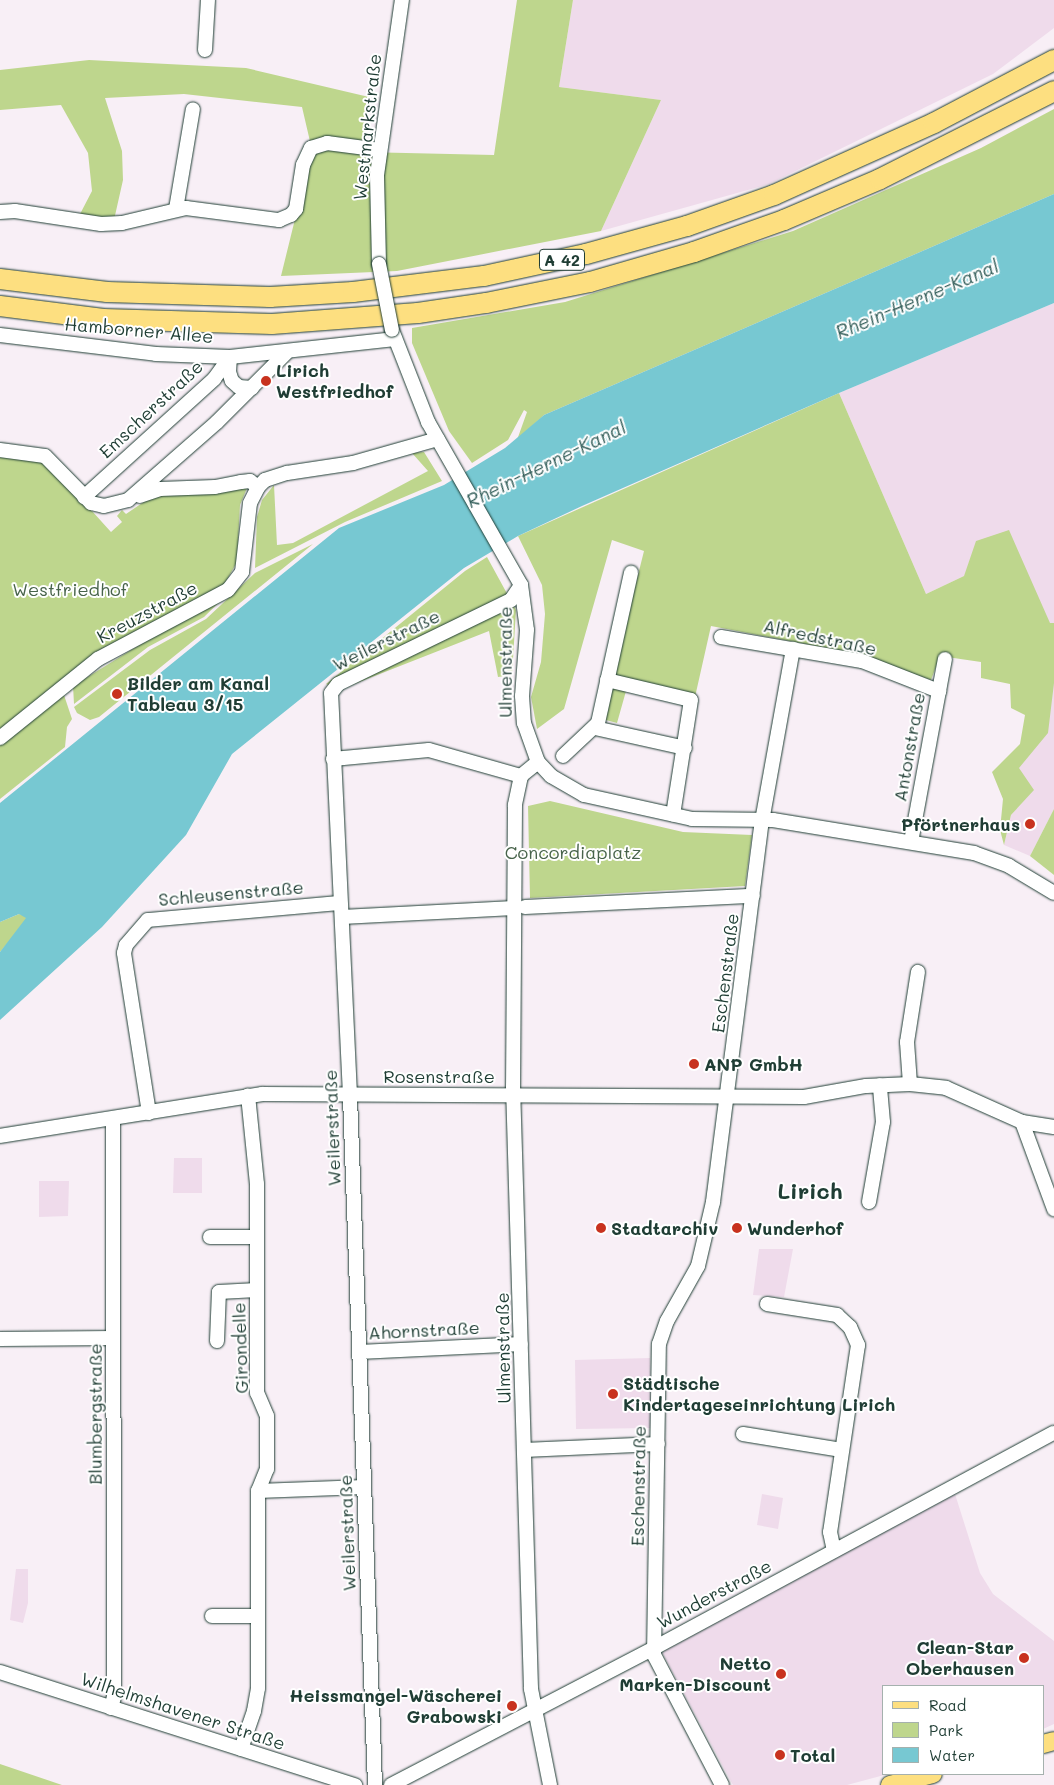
<!DOCTYPE html>
<html>
<head>
<meta charset="utf-8">
<style>
  body { margin:0 }
  #map { position:relative; width:1054px; height:1785px; overflow:hidden; background:#f8eff6; font-family:Mali,sans-serif }
  div>[style] { position:absolute }
  [style*='--x'] { left:calc(var(--x)*1px); top:calc(var(--y)*1px); width:calc(var(--w)*1px); rotate:calc(var(--a)*1deg) }
  .built>* { inset:0; background:#efdbeb }
  .green>* { inset:0; background:#bed68d }
  .water>* { inset:0; background:#77c8d2 }
  .roads { filter:drop-shadow(0 0 1px #1f3d34) drop-shadow(0 0 1px #1f3d34) }
  .minor>* { height:14px; margin:-7px; padding:0 7px; transform-origin:7px; border-radius:7px; background:#fff }
  .major>* { height:18px; margin:-9px; padding:0 9px; transform-origin:9px; border-radius:9px; background:#fddf80 }
  .highway>* { height:20px; margin:-10px; padding:0 10px; transform-origin:10px; border-radius:10px; background:#fddf80 }
  .bridges { filter:drop-shadow(0 0 1px #1f3d34) drop-shadow(0 0 1px #1f3d34) }
  .minor-bridge>* { height:14px; margin:-7px; padding:0 7px; transform-origin:7px; border-radius:7px; background:#fff }
  .dots>* { width:14px; height:14px; translate:-50% -50%; box-sizing:border-box; border:2px solid #fff; border-radius:50% }
  span { translate:-50% -50%; white-space:nowrap; text-align:center; line-height:1.15; -webkit-text-stroke:4px #fff; paint-order:stroke }
  .shield-label span { padding:1px 4px; background:#fff; border:1px solid; border-radius:4px; -webkit-text-stroke-width:0 }
  .shield-label { font-size:16px; color:#1f3d34; font-weight:700 }
  .street-label { font-size:18px; color:#1f3d34 }
  .poi-label { font-size:18px; color:#1f3d34; font-weight:700 }
  .left { translate:0 -50%; text-align:left }
  .right { translate:-100% -50%; text-align:right }
  .park-label { font-size:18px; color:#47634a }
  .water-label { font-size:19px; color:#35605c; font-style:italic }
  .district-label { font-size:22px; color:#1f3d34; font-weight:700 }
  .legend { position:absolute; left:882px; top:1685px; width:162px; height:90px; box-sizing:border-box; background:#fff; border:1px solid #a5b1ae; margin:0; padding:6px 9px; list-style:none; font-size:15px; color:#1f3d34 }
  .legend li { display:flex; align-items:center; gap:10px; height:25px }
  .legend b { width:25px; border:1px solid #a5b1ae }
</style>
</head>
<body>
<div id="map">
  <div class="built">
    <div style="clip-path:polygon(573px 0,1054px 0,1054px 28px,993px 74px,769px 184px,601px 231px,661px 100px,559px 87px)"></div>
    <div style="clip-path:polygon(1054px 303px,1054px 809px,1030px 856px,1004px 845px,1011px 815px,1033px 790px,1007px 765px,1037px 717px,964px 576px,926px 594px,839px 393px)"></div>
    <div style="clip-path:polygon(174px 1158px,202px 1158px,202px 1193px,173px 1193px)"></div>
    <div style="clip-path:polygon(39px 1181px,69px 1181px,68px 1216px,39px 1217px)"></div>
    <div style="clip-path:polygon(759px 1249px,793px 1249px,784px 1297px,753px 1295px)"></div>
    <div style="clip-path:polygon(650px 1358px,651px 1428px,576px 1429px,575px 1360px)"></div>
    <div style="clip-path:polygon(762px 1494px,783px 1498px,778px 1529px,757px 1525px)"></div>
    <div style="clip-path:polygon(955px 1494px,980px 1573px,993px 1594px,1054px 1641px,1054px 1724px,1043px 1729px,1043px 1686px,883px 1686px,883px 1774px,888px 1774px,847px 1785px,733px 1785px,662px 1652px)"></div>
    <div style="clip-path:polygon(16px 1569px,28px 1569px,28px 1603px,23px 1623px,10px 1620px)"></div>
  </div>
  <div class="green">
    <div style="clip-path:polygon(517px 0,573px 0,559px 87px,661px 100px,601px 231px,397px 271px,281px 276px,312px 150px,302px 107px,184px 94px,105px 98px,122px 151px,123px 180px,114px 220px,79px 216px,92px 191px,88px 153px,61px 105px,0 110px,0 70px,89px 60px,246px 68px,369px 97px,362px 152px,494px 155px)"></div>
    <div style="clip-path:polygon(1054px 109px,1054px 194px,544px 415px,517px 440px,527px 412px,524px 410px,508px 440px,472px 463px,449px 431px,412px 343px,412px 328px,565px 302px,793px 231px,981px 148px)"></div>
    <div style="clip-path:polygon(839px 393px,926px 594px,964px 576px,976px 541px,1009px 530px,1050px 623px,1054px 623px,1054px 683px,1048px 733px,1019px 768px,1034px 790px,1011px 815px,1004px 845px,1000px 830px,1003px 799px,992px 772px,1020px 744px,1025px 715px,1011px 708px,1010px 684px,981px 678px,981px 662px,940px 656px,931px 680px,852px 653px,711px 626px,695px 697px,628px 684px,617px 723px,602px 719px,644px 551px,612px 540px,564px 709px,537px 729px,531px 697px,541px 662px,545px 614px,542px 585px,518px 536px)"></div>
    <div style="clip-path:polygon(0 452px,44px 458px,111px 532px,122px 522px,117px 516px,122px 510px,126px 514px,157px 493px,247px 488px,240px 505px,237px 562px,224px 585px,128px 636px,0 732px)"></div>
    <div style="clip-path:polygon(424px 452px,442px 481px,345px 522px,255px 568px,257px 517px,262px 500px,274px 485px,277px 545px,293px 543px,428px 471px,412px 453px)"></div>
    <div style="clip-path:polygon(313px 544px,99px 717px,90px 720px,77px 713px,74px 707px,150px 650px,206px 619px,255px 573px)"></div>
    <div style="clip-path:polygon(487px 557px,516px 610px,512px 675px,498px 677px,489px 631px,339px 690px,326px 684px,465px 571px)"></div>
    <div style="clip-path:polygon(238px 584px,204px 617px,148px 647px,74px 704px,73px 686px)"></div>
    <div style="clip-path:polygon(64px 695px,72px 719px,67px 727px,65px 747px,0 799px,0 742px)"></div>
    <div style="clip-path:polygon(550px 801px,683px 832px,752px 835px,745px 886px,530px 898px,528px 806px)"></div>
    <div style="clip-path:polygon(1054px 809px,1054px 875px,1030px 856px)"></div>
    <div style="clip-path:polygon(19px 914px,26px 915px,26px 922px,0 952px,0 922px)"></div>
    <div style="clip-path:polygon(0 1764px,62px 1785px,0 1785px)"></div>
  </div>
  <div class="water">
    <div style="clip-path:polygon(1054px 194px,1054px 303px,839px 393px,582px 506px,518px 536px,464px 568px,232px 754px,186px 835px,102px 927px,0 1020px,0 952px,26px 918px,19px 914px,0 922px,0 803px,339px 528px,444px 485px,505px 448px,544px 415px)"></div>
  </div>
  <div class="roads">
    <div class="minor">
      <div style="--x:205;--y:50;--w:50;--a:-86.6"></div>
      <div style="--x:176;--y:209;--w:101;--a:-80.4"></div>
      <div style="--x:0;--y:212;--w:15;--a:-4"></div>
      <div style="--x:15;--y:211;--w:87;--a:8.6"></div>
      <div style="--x:101;--y:224;--w:21;--a:-3"></div>
      <div style="--x:122;--y:223;--w:66;--a:-13.2"></div>
      <div style="--x:186;--y:208;--w:94;--a:7.4"></div>
      <div style="--x:279;--y:220;--w:13;--a:-23"></div>
      <div style="--x:291;--y:215;--w:8;--a:-50"></div>
      <div style="--x:296;--y:209;--w:45;--a:-81"></div>
      <div style="--x:303;--y:165;--w:19;--a:-65"></div>
      <div style="--x:311;--y:148;--w:17;--a:-17"></div>
      <div style="--x:327;--y:143;--w:53;--a:7.5"></div>
      <div style="--x:379;--y:264;--w:89;--a:-91.3"></div>
      <div style="--x:377;--y:175;--w:177;--a:-81.9"></div>
      <div style="--x:392;--y:330;--w:99;--a:68.6"></div>
      <div style="--x:428;--y:422;--w:188;--a:60.3"></div>
      <div style="--x:521;--y:585;--w:45;--a:82.4"></div>
      <div style="--x:527;--y:630;--w:66;--a:94.3"></div>
      <div style="--x:522;--y:696;--w:27;--a:86"></div>
      <div style="--x:524;--y:723;--w:41;--a:70.3"></div>
      <div style="--x:538;--y:762;--w:19;--a:47"></div>
      <div style="--x:551;--y:776;--w:38;--a:30"></div>
      <div style="--x:584;--y:795;--w:111;--a:12.5"></div>
      <div style="--x:692;--y:819;--w:81;--a:0.7"></div>
      <div style="--x:773;--y:820;--w:204;--a:9.3"></div>
      <div style="--x:974;--y:853;--w:37;--a:20"></div>
      <div style="--x:1009;--y:866;--w:52;--a:31"></div>
      <div style="--x:0;--y:335;--w:157;--a:6.9"></div>
      <div style="--x:156;--y:354;--w:74;--a:2.3"></div>
      <div style="--x:230;--y:357;--w:166;--a:-6.2"></div>
      <div style="--x:230;--y:357;--w:15;--a:94"></div>
      <div style="--x:229;--y:372;--w:9;--a:72"></div>
      <div style="--x:232;--y:381;--w:9;--a:41"></div>
      <div style="--x:239;--y:387;--w:13;--a:4"></div>
      <div style="--x:0;--y:450;--w:45;--a:7.6"></div>
      <div style="--x:45;--y:456;--w:66;--a:45.6"></div>
      <div style="--x:91;--y:503;--w:13;--a:13"></div>
      <div style="--x:104;--y:506;--w:25;--a:-14"></div>
      <div style="--x:128;--y:500;--w:118;--a:-41.2"></div>
      <div style="--x:217;--y:422;--w:98;--a:-45"></div>
      <div style="--x:140;--y:496;--w:21;--a:-19"></div>
      <div style="--x:160;--y:489;--w:55;--a:-2.1"></div>
      <div style="--x:215;--y:487;--w:26;--a:-11"></div>
      <div style="--x:241;--y:482;--w:9;--a:-6"></div>
      <div style="--x:250;--y:481;--w:10;--a:37"></div>
      <div style="--x:84;--y:497;--w:176;--a:-42.2"></div>
      <div style="--x:214;--y:379;--w:27;--a:-54"></div>
      <div style="--x:721;--y:637;--w:143;--a:9.7"></div>
      <div style="--x:862;--y:661;--w:83;--a:21.3"></div>
      <div style="--x:607;--y:680;--w:86;--a:13.4"></div>
      <div style="--x:691;--y:700;--w:116;--a:98.9"></div>
      <div style="--x:595;--y:728;--w:92;--a:12.5"></div>
      <div style="--x:0;--y:738;--w:126;--a:-38.9"></div>
      <div style="--x:98;--y:659;--w:147;--a:-28"></div>
      <div style="--x:228;--y:590;--w:23;--a:-52"></div>
      <div style="--x:242;--y:572;--w:69;--a:-83.4"></div>
      <div style="--x:250;--y:503;--w:18;--a:-63"></div>
      <div style="--x:258;--y:487;--w:10;--a:-45"></div>
      <div style="--x:265;--y:480;--w:23;--a:-18"></div>
      <div style="--x:287;--y:473;--w:67;--a:-8.6"></div>
      <div style="--x:353;--y:463;--w:88;--a:-15.8"></div>
      <div style="--x:563;--y:756;--w:48;--a:-43.3"></div>
      <div style="--x:598;--y:723;--w:154;--a:-77.6"></div>
      <div style="--x:333;--y:759;--w:96;--a:-5.4"></div>
      <div style="--x:429;--y:750;--w:96;--a:15.8"></div>
      <div style="--x:538;--y:762;--w:22;--a:141"></div>
      <div style="--x:521;--y:776;--w:30;--a:102"></div>
      <div style="--x:515;--y:805;--w:281;--a:90.4"></div>
      <div style="--x:513;--y:1086;--w:603;--a:88.29"></div>
      <div style="--x:531;--y:1689;--w:98;--a:78.8"></div>
      <div style="--x:911;--y:842;--w:186;--a:-79.5"></div>
      <div style="--x:525;--y:907;--w:228;--a:-2.8"></div>
      <div style="--x:342;--y:917;--w:172;--a:-3"></div>
      <div style="--x:910;--y:1084;--w:42;--a:-94.1"></div>
      <div style="--x:907;--y:1042;--w:71;--a:-81.1"></div>
      <div style="--x:149;--y:1113;--w:162;--a:-98.9"></div>
      <div style="--x:124;--y:953;--w:8;--a:-76"></div>
      <div style="--x:126;--y:945;--w:33;--a:-49"></div>
      <div style="--x:148;--y:920;--w:193;--a:-5.1"></div>
      <div style="--x:1022;--y:1122;--w:93;--a:69.8"></div>
      <div style="--x:0;--y:1136;--w:265;--a:-9.1"></div>
      <div style="--x:262;--y:1094;--w:542;--a:0.32"></div>
      <div style="--x:804;--y:1097;--w:63;--a:-10.1"></div>
      <div style="--x:866;--y:1086;--w:44;--a:-2.6"></div>
      <div style="--x:910;--y:1084;--w:36;--a:6"></div>
      <div style="--x:946;--y:1088;--w:83;--a:24.1"></div>
      <div style="--x:1022;--y:1122;--w:32;--a:9"></div>
      <div style="--x:869;--y:1202;--w:81;--a:-80.1"></div>
      <div style="--x:883;--y:1122;--w:37;--a:-95"></div>
      <div style="--x:210;--y:1237;--w:47;--a:0"></div>
      <div style="--x:767;--y:1304;--w:71;--a:8.9"></div>
      <div style="--x:837;--y:1315;--w:18;--a:43"></div>
      <div style="--x:850;--y:1327;--w:20;--a:66"></div>
      <div style="--x:858;--y:1345;--w:189;--a:98.5"></div>
      <div style="--x:830;--y:1532;--w:19;--a:78"></div>
      <div style="--x:0;--y:1339;--w:113;--a:-0.5"></div>
      <div style="--x:217;--y:1341;--w:49;--a:-87.7"></div>
      <div style="--x:219;--y:1292;--w:38;--a:-3"></div>
      <div style="--x:359;--y:1352;--w:162;--a:-2.8"></div>
      <div style="--x:743;--y:1434;--w:100;--a:9.2"></div>
      <div style="--x:524;--y:1450;--w:134;--a:-2.6"></div>
      <div style="--x:258;--y:1491;--w:106;--a:-2.2"></div>
      <div style="--x:212;--y:1616;--w:46;--a:0"></div>
      <div style="--x:0;--y:1672;--w:373;--a:17.7"></div>
      <div style="--x:111;--y:1708;--w:11;--a:-75"></div>
      <div style="--x:114;--y:1697;--w:577;--a:-90.1"></div>
      <div style="--x:241;--y:1749;--w:40;--a:-71.1"></div>
      <div style="--x:254;--y:1711;--w:23;--a:-80"></div>
      <div style="--x:258;--y:1688;--w:197;--a:-90"></div>
      <div style="--x:258;--y:1491;--w:24;--a:-68"></div>
      <div style="--x:267;--y:1469;--w:53;--a:-90"></div>
      <div style="--x:267;--y:1416;--w:25;--a:-113"></div>
      <div style="--x:257;--y:1393;--w:209;--a:-90"></div>
      <div style="--x:257;--y:1184;--w:89;--a:-95.8"></div>
      <div style="--x:375;--y:1785;--w:690;--a:-92.08"></div>
      <div style="--x:350;--y:1095;--w:402;--a:-92.7"></div>
      <div style="--x:331;--y:693;--w:11;--a:-52"></div>
      <div style="--x:338;--y:684;--w:192;--a:-25.9"></div>
      <div style="--x:511;--y:600;--w:18;--a:-56"></div>
      <div style="--x:391;--y:1785;--w:297;--a:-27.5"></div>
      <div style="--x:654;--y:1648;--w:454;--a:-28.3"></div>
      <div style="--x:722;--y:1785;--w:147;--a:-117.6"></div>
      <div style="--x:654;--y:1655;--w:311;--a:-89.1"></div>
      <div style="--x:659;--y:1344;--w:24;--a:-71"></div>
      <div style="--x:667;--y:1321;--w:63;--a:-60.6"></div>
      <div style="--x:698;--y:1266;--w:66;--a:-76.8"></div>
      <div style="--x:713;--y:1202;--w:384;--a:-82.7"></div>
      <div style="--x:762;--y:821;--w:175;--a:-79.8"></div>
    </div>
    <div class="major">
      <div style="--x:1043;--y:1744;--w:11;--a:-15"></div>
      <div style="--x:890;--y:1785;--w:44;--a:-14.3"></div>
    </div>
    <div class="highway">
      <div style="--x:0;--y:279;--w:108;--a:6.9"></div>
      <div style="--x:107;--y:292;--w:163;--a:1.8"></div>
      <div style="--x:270;--y:297;--w:83;--a:-3.4"></div>
      <div style="--x:353;--y:292;--w:132;--a:-7"></div>
      <div style="--x:484;--y:276;--w:104;--a:-12.2"></div>
      <div style="--x:586;--y:254;--w:105;--a:-15.5"></div>
      <div style="--x:687;--y:226;--w:92;--a:-19.6"></div>
      <div style="--x:774;--y:195;--w:175;--a:-24.2"></div>
      <div style="--x:934;--y:123;--w:136;--a:-27.7"></div>
      <div style="--x:0;--y:306;--w:104;--a:7.2"></div>
      <div style="--x:103;--y:319;--w:169;--a:1.7"></div>
      <div style="--x:272;--y:324;--w:146;--a:-4.3"></div>
      <div style="--x:418;--y:313;--w:69;--a:-8.4"></div>
      <div style="--x:486;--y:303;--w:106;--a:-11.4"></div>
      <div style="--x:590;--y:282;--w:108;--a:-16.1"></div>
      <div style="--x:694;--y:252;--w:96;--a:-19.6"></div>
      <div style="--x:784;--y:220;--w:104;--a:-23.1"></div>
      <div style="--x:880;--y:179;--w:195;--a:-26.8"></div>
    </div>
  </div>
  <div class="bridges">
    <div class="minor-bridge">
      <div style="--x:379;--y:264;--w:67;--a:78.9"></div>
    </div>
  </div>
  <div class="dots">
    <div style="left:266px;top:381px;background:#c8321e"></div>
    <div style="left:117px;top:694px;background:#c8321e"></div>
    <div style="left:1030px;top:824px;background:#c8321e"></div>
    <div style="left:694px;top:1064px;background:#c8321e"></div>
    <div style="left:601px;top:1228px;background:#c8321e"></div>
    <div style="left:737px;top:1228px;background:#c8321e"></div>
    <div style="left:613px;top:1394px;background:#c8321e"></div>
    <div style="left:1024px;top:1658px;background:#c8321e"></div>
    <div style="left:781px;top:1674px;background:#c8321e"></div>
    <div style="left:512px;top:1706px;background:#c8321e"></div>
    <div style="left:780px;top:1755px;background:#c8321e"></div>
  </div>
  <div class="shield-label">
    <span style="left:562px;top:260px">A 42</span>
  </div>
  <div class="street-label">
    <span style="left:367px;top:127px;rotate:-84deg">Westmarkstraße</span>
    <span style="left:139px;top:330px;rotate:5deg">Hamborner Allee</span>
    <span style="left:151px;top:409px;rotate:-43deg">Emscherstraße</span>
    <span style="left:147px;top:612px;rotate:-28deg">Kreuzstraße</span>
    <span style="left:820px;top:637px;rotate:12deg">Alfredstraße</span>
    <span style="left:386px;top:640px;rotate:-26deg">Weilerstraße</span>
    <span style="left:505px;top:662px;rotate:-90deg">Ulmenstraße</span>
    <span style="left:909px;top:747px;rotate:-80deg">Antonstraße</span>
    <span style="left:231px;top:893px;rotate:-5deg">Schleusenstraße</span>
    <span style="left:725px;top:973px;rotate:-83deg">Eschenstraße</span>
    <span style="left:439px;top:1076px">Rosenstraße</span>
    <span style="left:332px;top:1128px;rotate:-92deg">Weilerstraße</span>
    <span style="left:424px;top:1330px;rotate:-3deg">Ahornstraße</span>
    <span style="left:240px;top:1348px;rotate:-92deg">Girondelle</span>
    <span style="left:503px;top:1348px;rotate:-91deg">Ulmenstraße</span>
    <span style="left:95px;top:1414px;rotate:-90deg">Blumbergstraße</span>
    <span style="left:638px;top:1486px;rotate:-89deg">Eschenstraße</span>
    <span style="left:347px;top:1533px;rotate:-92deg">Weilerstraße</span>
    <span style="left:714px;top:1594px;rotate:-28deg">Wunderstraße</span>
    <span style="left:183px;top:1711px;rotate:18deg">Wilhelmshavener Straße</span>
  </div>
  <div class="poi-label">
    <span class="left" style="left:276px;top:381px">Lirich<br>Westfriedhof</span>
    <span class="left" style="left:127px;top:694px">Bilder am Kanal<br>Tableau 3/15</span>
    <span class="right" style="left:1020px;top:824px">Pförtnerhaus</span>
    <span class="left" style="left:704px;top:1064px">ANP GmbH</span>
    <span class="left" style="left:611px;top:1228px">Stadtarchiv</span>
    <span class="left" style="left:747px;top:1228px">Wunderhof</span>
    <span class="left" style="left:623px;top:1394px">Städtische<br>Kindertageseinrichtung Lirich</span>
    <span class="right" style="left:1014px;top:1658px">Clean-Star<br>Oberhausen</span>
    <span class="right" style="left:771px;top:1674px">Netto<br>Marken-Discount</span>
    <span class="right" style="left:502px;top:1706px">Heissmangel-Wäscherei<br>Grabowski</span>
    <span class="left" style="left:790px;top:1755px">Total</span>
  </div>
  <div class="park-label">
    <span style="left:70px;top:589px">Westfriedhof</span>
    <span style="left:573px;top:852px">Concordiaplatz</span>
  </div>
  <div class="water-label">
    <span style="left:917px;top:299px;rotate:-23deg">Rhein-Herne-Kanal</span>
    <span style="left:546px;top:464px;rotate:-26deg">Rhein-Herne-Kanal</span>
  </div>
  <div class="district-label">
    <span style="left:810px;top:1191px">Lirich</span>
  </div>
  <ul class="legend">
  <li><b style="height:6px;background:#fddf80"></b>Road</li>
  <li><b style="height:14px;background:#bed68d"></b>Park</li>
  <li><b style="height:14px;background:#77c8d2"></b>Water</li>
  </ul>
</div>
</body>
</html>
